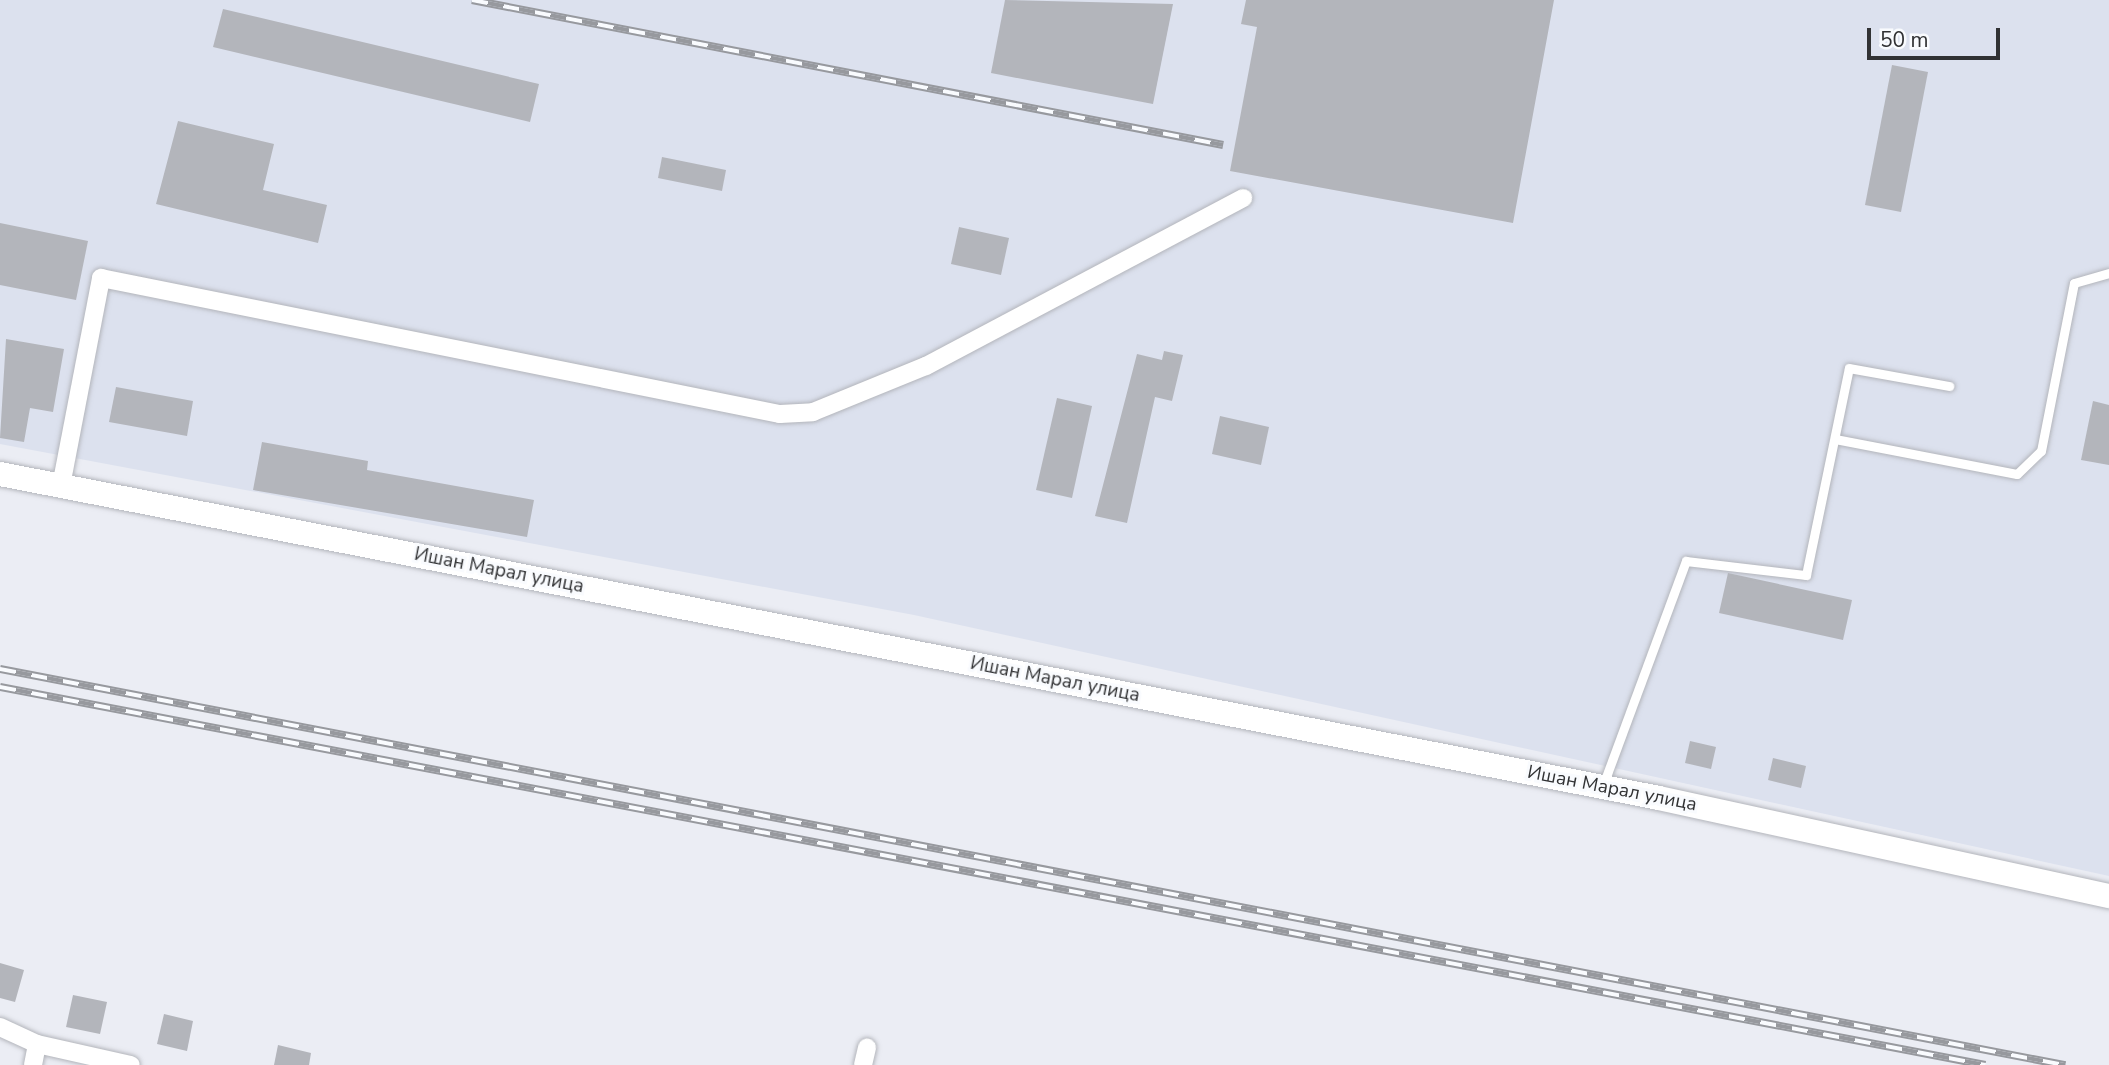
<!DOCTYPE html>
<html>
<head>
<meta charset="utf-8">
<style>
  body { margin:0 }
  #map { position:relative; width:2109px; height:1065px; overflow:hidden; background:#ebedf4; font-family:"Nunito Sans",sans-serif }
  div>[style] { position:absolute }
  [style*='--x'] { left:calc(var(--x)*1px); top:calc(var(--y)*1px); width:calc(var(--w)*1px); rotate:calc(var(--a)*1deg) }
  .built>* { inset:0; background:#dce1ee }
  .building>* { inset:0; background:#b3b5bb }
  .roads { filter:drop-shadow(0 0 2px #b3b5bb) drop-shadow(0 0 2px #b3b5bb) }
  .service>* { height:9px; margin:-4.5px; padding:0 4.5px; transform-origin:4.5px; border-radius:4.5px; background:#fff }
  .minor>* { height:18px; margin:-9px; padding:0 9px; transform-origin:9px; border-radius:9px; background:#fff }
  .secondary>* { height:24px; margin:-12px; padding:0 12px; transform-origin:12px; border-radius:12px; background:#fff }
  .rail>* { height:8px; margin-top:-4px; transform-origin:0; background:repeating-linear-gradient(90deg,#f9fbfe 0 16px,#97999e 0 32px); box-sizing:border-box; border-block:2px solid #97999e }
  span { translate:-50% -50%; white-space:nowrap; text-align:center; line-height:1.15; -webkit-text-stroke:6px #f9fbfe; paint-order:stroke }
  .street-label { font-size:19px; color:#313234 }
  .scale { position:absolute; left:1867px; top:28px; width:133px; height:32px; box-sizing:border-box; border:4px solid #313234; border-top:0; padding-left:9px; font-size:21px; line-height:24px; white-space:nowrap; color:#313234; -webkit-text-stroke:5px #f9fbfe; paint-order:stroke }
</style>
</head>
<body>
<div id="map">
  <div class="built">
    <div style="clip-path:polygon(0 0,2109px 0,2109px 876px,914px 615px,0 444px)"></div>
  </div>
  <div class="building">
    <div style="clip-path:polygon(1005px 0,1173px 4px,1153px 104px,991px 73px)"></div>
    <div style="clip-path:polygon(1246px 0,1554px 0,1513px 223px,1230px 171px,1257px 27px,1241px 24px)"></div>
    <div style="clip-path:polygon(223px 9px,539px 84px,530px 122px,213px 47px)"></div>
    <div style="clip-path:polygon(1892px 65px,1928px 72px,1901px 212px,1865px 205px)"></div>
    <div style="clip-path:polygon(178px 121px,274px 144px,263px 190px,327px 205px,318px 243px,156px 204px)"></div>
    <div style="clip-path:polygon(662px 157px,726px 170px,722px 191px,658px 178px)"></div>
    <div style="clip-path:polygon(0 223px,88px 241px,76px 300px,0 285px)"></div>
    <div style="clip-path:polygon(959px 227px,1009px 238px,1001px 275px,951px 264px)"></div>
    <div style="clip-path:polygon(6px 339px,64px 349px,53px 412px,30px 408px,24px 442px,0 438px)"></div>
    <div style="clip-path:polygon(1164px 351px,1183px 355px,1172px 401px,1155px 397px,1127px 523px,1095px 516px,1137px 354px,1162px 360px)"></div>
    <div style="clip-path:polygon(116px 387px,193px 401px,187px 436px,109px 422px)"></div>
    <div style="clip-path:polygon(1057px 398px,1092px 406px,1072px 498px,1036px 490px)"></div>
    <div style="clip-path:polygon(2093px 401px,2109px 405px,2109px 465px,2081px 460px)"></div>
    <div style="clip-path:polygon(1220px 416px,1269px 427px,1261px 465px,1212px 454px)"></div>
    <div style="clip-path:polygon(262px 442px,368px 461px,367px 470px,534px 500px,527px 537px,253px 490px)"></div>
    <div style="clip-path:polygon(1728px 573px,1852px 600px,1843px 640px,1719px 613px)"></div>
    <div style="clip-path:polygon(1690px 741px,1716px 747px,1711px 769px,1685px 763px)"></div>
    <div style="clip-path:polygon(1773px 758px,1806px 766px,1801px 788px,1768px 780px)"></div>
    <div style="clip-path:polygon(0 963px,24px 970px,15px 1002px,0 998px)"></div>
    <div style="clip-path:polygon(73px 995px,107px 1002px,100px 1034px,66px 1027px)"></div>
    <div style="clip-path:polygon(164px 1014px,193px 1021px,187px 1051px,157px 1044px)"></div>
    <div style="clip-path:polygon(278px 1045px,311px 1053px,309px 1065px,274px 1065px)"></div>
  </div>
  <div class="roads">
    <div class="service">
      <div style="--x:1835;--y:439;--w:185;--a:10.9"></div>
      <div style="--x:2017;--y:474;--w:33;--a:-44"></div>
      <div style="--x:2041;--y:451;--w:171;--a:-78.9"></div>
      <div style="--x:2074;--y:283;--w:36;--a:-16"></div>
      <div style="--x:1603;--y:785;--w:239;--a:-69.7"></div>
      <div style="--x:1686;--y:561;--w:121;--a:6.7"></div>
      <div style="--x:1806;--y:575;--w:211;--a:-78.3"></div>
      <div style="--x:1849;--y:368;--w:102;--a:10.2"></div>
    </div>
    <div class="minor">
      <div style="--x:61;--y:486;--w:212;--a:-79.1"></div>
      <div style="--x:101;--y:278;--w:692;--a:11.33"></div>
      <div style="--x:780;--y:414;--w:33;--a:-3"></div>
      <div style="--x:813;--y:412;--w:122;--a:-22.2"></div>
      <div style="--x:926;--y:366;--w:359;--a:-27.9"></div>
      <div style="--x:0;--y:1027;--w:41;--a:24.7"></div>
      <div style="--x:37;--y:1044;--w:96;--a:12.6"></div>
      <div style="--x:33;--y:1065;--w:21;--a:-79"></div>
      <div style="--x:863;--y:1065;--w:18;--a:-77"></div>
    </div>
    <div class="secondary">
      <div style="--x:0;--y:474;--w:1690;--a:11.05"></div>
      <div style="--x:1659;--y:798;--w:461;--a:12.3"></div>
    </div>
  </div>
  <div class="rail">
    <div style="--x:472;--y:0;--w:765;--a:10.93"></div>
    <div style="--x:0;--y:669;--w:2103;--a:10.86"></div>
    <div style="--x:0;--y:687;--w:2021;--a:10.78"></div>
  </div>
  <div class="street-label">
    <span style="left:499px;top:571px;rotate:11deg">Ишан Марал улица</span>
    <span style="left:1055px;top:680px;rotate:11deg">Ишан Марал улица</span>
    <span style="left:1612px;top:789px;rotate:11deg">Ишан Марал улица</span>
  </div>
  <div class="scale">50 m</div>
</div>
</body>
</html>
